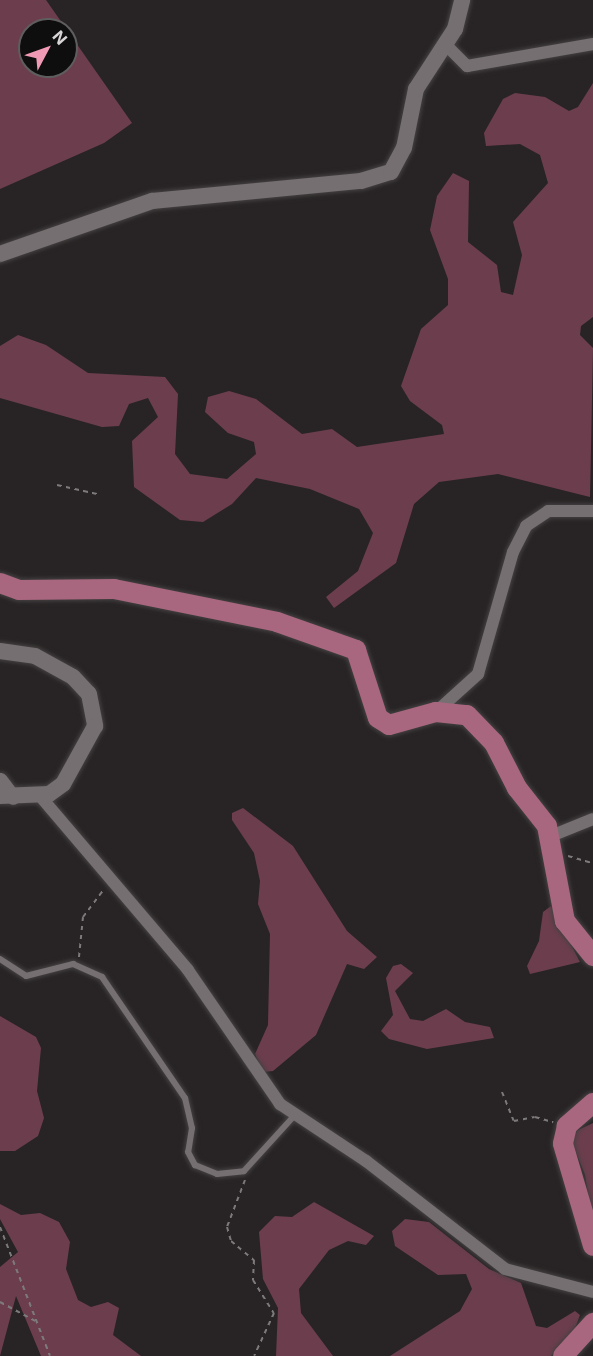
<!DOCTYPE html>
<html>
<head>
<meta charset="utf-8">
<style>
  body { margin:0 }
  #map { position:relative; width:593px; height:1356px; overflow:hidden; background:#282425; font-family:Inter,sans-serif }
  div>[style] { position:absolute }
  [style*='--x'] { left:calc(var(--x)*1px); top:calc(var(--y)*1px); width:calc(var(--w)*1px); rotate:calc(var(--a)*1deg) }
  .green>* { inset:0; background:#6c3e4d }
  .path>* { height:2px; margin-top:-1px; transform-origin:0; background:repeating-linear-gradient(90deg,#7d7a7b 0 4.5px,transparent 0 9px) }
  .roads { filter:drop-shadow(0 0 2px #454142) drop-shadow(0 0 2px #454142) }
  .service>* { height:6px; margin:-3px; padding:0 3px; transform-origin:3px; border-radius:3px; background:#756f71 }
  .minor>* { height:12px; margin:-6px; padding:0 6px; transform-origin:6px; border-radius:6px; background:#756f71 }
  .tertiary>* { height:15px; margin:-7.5px; padding:0 7.5px; transform-origin:7.5px; border-radius:7.5px; background:#756f71 }
  .secondary>* { height:16px; margin:-8px; padding:0 8px; transform-origin:8px; border-radius:8px; background:#756f71 }
  .primary>* { height:20px; margin:-10px; padding:0 10px; transform-origin:10px; border-radius:10px; background:#a9677f }
  span { translate:-50% -50%; white-space:nowrap; text-align:center; line-height:1.15; -webkit-text-stroke:6px #0f0e0e; paint-order:stroke }
  .north { position:absolute; left:18px; top:18px; width:60px; height:60px; box-sizing:border-box; background:#0f0e0e; border:2px solid #5f5e5e; border-radius:50%; rotate:49deg; font-size:16px; font-weight:700; line-height:24px; text-align:center; color:#d8d5d6 }
  .north::after { content:''; display:block; margin:auto; width:21px; height:27px; background:#f09ab5; clip-path:polygon(50% 0,100% 100%,50% 72%,0 100%) }
</style>
</head>
<body>
<div id="map">
  <div class="green">
    <div style="clip-path:polygon(evenodd,0 0,46px 0,132px 123px,104px 143px,0 189px,0 0,30px 30px,66px 30px,66px 66px,30px 66px,30px 30px)"></div>
    <div style="clip-path:polygon(593px 83px,593px 317px,581px 326px,580px 335px,593px 348px,590px 497px,498px 474px,439px 482px,414px 504px,396px 563px,334px 608px,326px 597px,358px 571px,373px 533px,359px 509px,310px 489px,256px 478px,232px 504px,203px 522px,180px 520px,134px 487px,132px 441px,158px 417px,148px 398px,129px 404px,119px 426px,102px 427px,0 398px,0 346px,18px 335px,46px 345px,88px 373px,165px 377px,178px 394px,175px 454px,190px 474px,227px 479px,256px 454px,254px 442px,228px 433px,205px 412px,208px 397px,229px 391px,256px 399px,302px 434px,332px 429px,357px 447px,444px 434px,442px 425px,410px 401px,401px 386px,421px 329px,448px 305px,448px 279px,430px 230px,437px 196px,453px 173px,469px 181px,468px 242px,497px 265px,501px 292px,513px 295px,522px 255px,513px 222px,548px 183px,540px 155px,520px 144px,486px 146px,484px 133px,503px 99px,515px 93px,545px 97px,569px 111px,578px 107px)"></div>
    <div style="clip-path:polygon(243px 808px,293px 846px,347px 931px,377px 957px,364px 969px,347px 964px,316px 1035px,273px 1071px,263px 1072px,255px 1054px,268px 1025px,270px 934px,258px 904px,260px 881px,254px 853px,232px 820px,232px 813px)"></div>
    <div style="clip-path:polygon(551px 906px,580px 962px,530px 974px,527px 966px,539px 941px,543px 912px)"></div>
    <div style="clip-path:polygon(401px 964px,413px 973px,395px 991px,410px 1019px,423px 1021px,446px 1009px,465px 1022px,490px 1027px,494px 1038px,427px 1049px,389px 1039px,381px 1031px,393px 1015px,386px 978px,393px 966px)"></div>
    <div style="clip-path:polygon(0 1016px,36px 1037px,41px 1048px,37px 1091px,44px 1118px,38px 1136px,15px 1151px,0 1151px)"></div>
    <div style="clip-path:polygon(593px 1123px,593px 1226px,585px 1175px,572px 1142px,576px 1131px)"></div>
    <div style="clip-path:polygon(314px 1202px,374px 1236px,366px 1245px,348px 1241px,329px 1250px,299px 1289px,301px 1313px,333px 1356px,276px 1356px,278px 1308px,263px 1279px,259px 1232px,275px 1216px,292px 1217px)"></div>
    <div style="clip-path:polygon(0 1204px,21px 1215px,40px 1213px,59px 1222px,70px 1242px,66px 1269px,78px 1300px,91px 1307px,108px 1302px,119px 1308px,113px 1335px,141px 1356px,41px 1356px,16px 1296px,0 1356px,0 1267px,18px 1252px,0 1219px)"></div>
    <div style="clip-path:polygon(405px 1219px,429px 1222px,489px 1269px,521px 1283px,536px 1326px,547px 1328px,575px 1311px,580px 1315px,574px 1331px,551px 1356px,390px 1356px,460px 1311px,472px 1289px,466px 1274px,438px 1275px,395px 1246px,392px 1231px)"></div>
  </div>
  <div class="path">
    <div style="--x:57;--y:485;--w:41;--a:12.7"></div>
    <div style="--x:568;--y:856;--w:26;--a:16"></div>
    <div style="--x:79;--y:957;--w:40;--a:-84.3"></div>
    <div style="--x:83;--y:917;--w:35;--a:-53"></div>
    <div style="--x:502;--y:1092;--w:31;--a:68"></div>
    <div style="--x:514;--y:1121;--w:21;--a:-11"></div>
    <div style="--x:535;--y:1117;--w:19;--a:16"></div>
    <div style="--x:245;--y:1180;--w:50;--a:111"></div>
    <div style="--x:227;--y:1227;--w:15;--a:74"></div>
    <div style="--x:231;--y:1241;--w:30;--a:40"></div>
    <div style="--x:254;--y:1260;--w:20;--a:93"></div>
    <div style="--x:253;--y:1280;--w:39;--a:58"></div>
    <div style="--x:274;--y:1313;--w:47;--a:114.9"></div>
    <div style="--x:0;--y:1227;--w:138;--a:68.8"></div>
    <div style="--x:0;--y:1302;--w:42;--a:28.4"></div>
  </div>
  <div class="roads">
    <div class="service">
      <div style="--x:0;--y:959;--w:31;--a:33"></div>
      <div style="--x:26;--y:976;--w:49;--a:-14.3"></div>
      <div style="--x:73;--y:964;--w:32;--a:24"></div>
      <div style="--x:102;--y:977;--w:147;--a:55.6"></div>
      <div style="--x:185;--y:1098;--w:31;--a:77"></div>
      <div style="--x:192;--y:1128;--w:24;--a:99"></div>
      <div style="--x:188;--y:1152;--w:15;--a:62"></div>
      <div style="--x:195;--y:1165;--w:24;--a:22"></div>
      <div style="--x:217;--y:1174;--w:27;--a:-6"></div>
      <div style="--x:244;--y:1171;--w:74;--a:-47.7"></div>
    </div>
    <div class="minor">
      <div style="--x:446;--y:45;--w:30;--a:45"></div>
      <div style="--x:467;--y:66;--w:128;--a:-9.9"></div>
      <div style="--x:436;--y:712;--w:57;--a:-42.1"></div>
      <div style="--x:478;--y:674;--w:127;--a:-74"></div>
      <div style="--x:513;--y:552;--w:29;--a:-63"></div>
      <div style="--x:526;--y:526;--w:27;--a:-34"></div>
      <div style="--x:548;--y:511;--w:45;--a:0"></div>
      <div style="--x:40;--y:796;--w:228;--a:49.6"></div>
      <div style="--x:188;--y:970;--w:163;--a:55.5"></div>
      <div style="--x:280;--y:1104;--w:103;--a:33.5"></div>
      <div style="--x:366;--y:1161;--w:176;--a:37.8"></div>
      <div style="--x:505;--y:1269;--w:91;--a:14.6"></div>
      <div style="--x:551;--y:836;--w:45;--a:-22"></div>
    </div>
    <div class="tertiary">
      <div style="--x:0;--y:780;--w:21;--a:53"></div>
    </div>
    <div class="secondary">
      <div style="--x:0;--y:254;--w:161;--a:-19.2"></div>
      <div style="--x:152;--y:201;--w:210;--a:-5.5"></div>
      <div style="--x:361;--y:181;--w:31;--a:-17"></div>
      <div style="--x:391;--y:172;--w:27;--a:-62"></div>
      <div style="--x:404;--y:148;--w:60;--a:-78.5"></div>
      <div style="--x:416;--y:89;--w:72;--a:-57"></div>
      <div style="--x:455;--y:29;--w:30;--a:-76"></div>
      <div style="--x:0;--y:651;--w:35;--a:8"></div>
      <div style="--x:35;--y:656;--w:43;--a:28.9"></div>
      <div style="--x:73;--y:677;--w:23;--a:47"></div>
      <div style="--x:89;--y:694;--w:33;--a:79"></div>
      <div style="--x:95;--y:726;--w:66;--a:118.9"></div>
      <div style="--x:63;--y:784;--w:17;--a:144"></div>
      <div style="--x:49;--y:794;--w:49;--a:177.7"></div>
    </div>
    <div class="primary">
      <div style="--x:0;--y:583;--w:20;--a:20"></div>
      <div style="--x:19;--y:590;--w:95;--a:-0.6"></div>
      <div style="--x:114;--y:589;--w:166;--a:11.4"></div>
      <div style="--x:277;--y:622;--w:84;--a:19.5"></div>
      <div style="--x:356;--y:650;--w:71;--a:72.1"></div>
      <div style="--x:378;--y:718;--w:13;--a:32"></div>
      <div style="--x:389;--y:725;--w:49;--a:-15.5"></div>
      <div style="--x:436;--y:712;--w:31;--a:6"></div>
      <div style="--x:467;--y:715;--w:39;--a:46"></div>
      <div style="--x:494;--y:743;--w:51;--a:62.9"></div>
      <div style="--x:517;--y:788;--w:48;--a:51.7"></div>
      <div style="--x:547;--y:826;--w:97;--a:79.3"></div>
      <div style="--x:565;--y:921;--w:45;--a:51.3"></div>
      <div style="--x:593;--y:1103;--w:35;--a:139"></div>
      <div style="--x:567;--y:1126;--w:18;--a:103"></div>
      <div style="--x:563;--y:1144;--w:106;--a:73.6"></div>
      <div style="--x:563;--y:1356;--w:45;--a:-47.7"></div>
    </div>
  </div>
  <div class="north">N</div>
</div>
</body>
</html>
